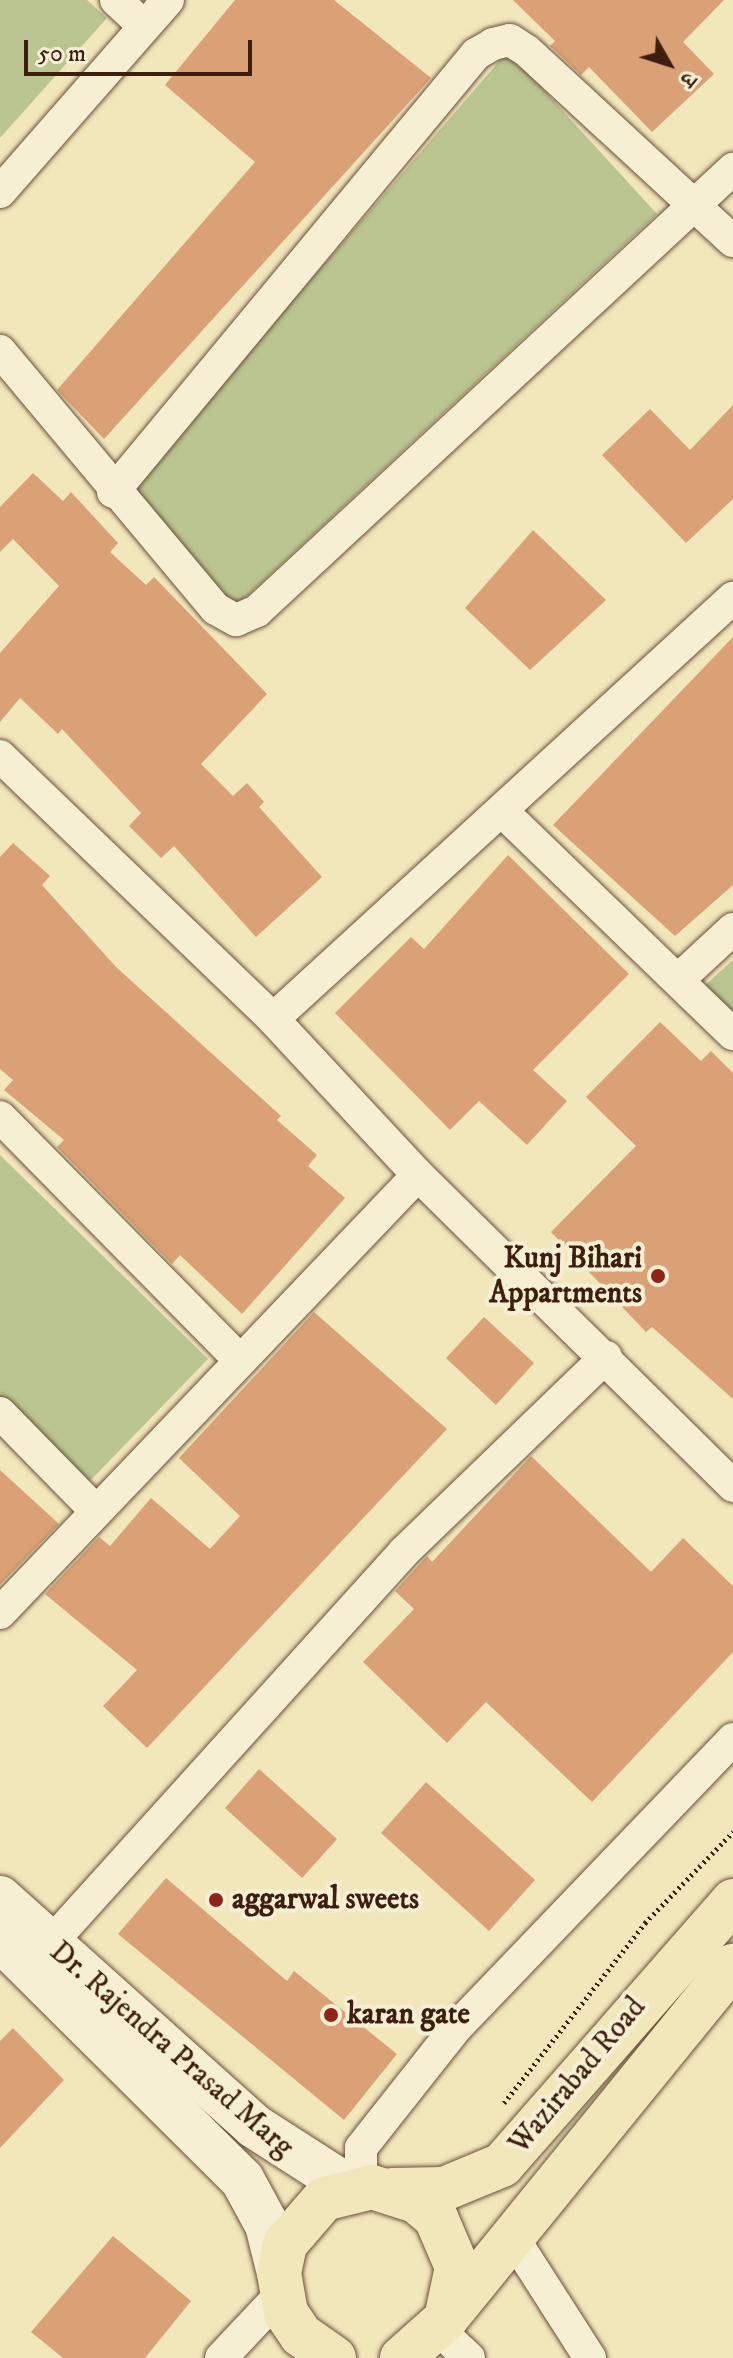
<!DOCTYPE html>
<html>
<head>
<meta charset="utf-8">
<style>
  body { margin:0 }
  #map { position:relative; width:733px; height:2358px; overflow:hidden; background:#f2e6bb; font-family:"IM FELL DW Pica","Noto Serif Devanagari",serif }
  div>[style] { position:absolute }
  [style*='--x'] { left:calc(var(--x)*1px); top:calc(var(--y)*1px); width:calc(var(--w)*1px); rotate:calc(var(--a)*1deg) }
  .green>* { inset:0; background:#bac591 }
  .building>* { inset:0; background:#daa176 }
  .path>* { height:5px; margin-top:-2.5px; transform-origin:0; background:repeating-linear-gradient(90deg,#3d1e0f 0 2px,transparent 0 6px) }
  .roads { filter:drop-shadow(0 0 2px #6a503a) drop-shadow(0 0 2px #6a503a) }
  .minor>* { height:32px; margin:-16px; padding:0 16px; transform-origin:16px; border-radius:16px; background:#f7efd3 }
  .secondary>* { height:44px; margin:-22px; padding:0 22px; transform-origin:22px; border-radius:22px; background:#f7efd3 }
  .trunk>* { height:44px; margin:-22px; padding:0 22px; transform-origin:22px; border-radius:22px; background:#f2e6bb }
  .dots>* { width:22px; height:22px; translate:-50% -50%; box-sizing:border-box; border:4px solid #f7efd3; border-radius:50% }
  span { translate:-50% -50%; white-space:nowrap; text-align:center; line-height:1.15; -webkit-text-stroke:8px #f7efd3; paint-order:stroke }
  .poi-label { font-size:30px; color:#3d1e0f; font-weight:700 }
  .right { translate:-100% -50%; text-align:right }
  .left { translate:0 -50%; text-align:left }
  .street-label { font-size:30px; color:#3d1e0f }
  .north { position:absolute; left:629px; top:24px; width:80px; height:80px; -webkit-text-stroke:6px #f7efd3; paint-order:stroke; rotate:129deg; font-size:22px; font-weight:700; line-height:32px; text-align:center; color:#3d1e0f }
  .north::after { content:''; display:block; margin:auto; width:28px; height:36px; background:#3d1e0f; clip-path:polygon(50% 0,100% 100%,50% 72%,0 100%) }
  .scale { position:absolute; left:24px; top:40px; width:228px; height:36px; box-sizing:border-box; border:4px solid #3d1e0f; border-top:0; padding-left:10px; font-size:24px; line-height:28px; white-space:nowrap; color:#3d1e0f; -webkit-text-stroke:6px #f7efd3; paint-order:stroke }
</style>
</head>
<body>
<div id="map">
  <div class="green">
    <div style="clip-path:polygon(0 0,87px 0,107px 18px,0 138px)"></div>
    <div style="clip-path:polygon(508px 51px,657px 214px,233px 609px,122px 498px)"></div>
    <div style="clip-path:polygon(733px 960px,733px 1021px,702px 988px)"></div>
    <div style="clip-path:polygon(0 1155px,208px 1359px,88px 1483px,0 1398px)"></div>
  </div>
  <div class="building">
    <div style="clip-path:polygon(235px 0,334px 0,431px 78px,104px 439px,57px 390px,255px 162px,165px 85px)"></div>
    <div style="clip-path:polygon(513px 0,724px 0,683px 42px,714px 74px,652px 132px,589px 67px,581px 75px,550px 46px,555px 41px)"></div>
    <div style="clip-path:polygon(733px 405px,733px 499px,686px 543px,602px 455px,650px 409px,690px 450px)"></div>
    <div style="clip-path:polygon(33px 473px,63px 501px,71px 492px,118px 543px,110px 552px,146px 585px,154px 577px,267px 694px,201px 764px,233px 796px,247px 783px,264px 802px,259px 807px,322px 877px,256px 937px,174px 846px,161px 858px,129px 826px,141px 813px,62px 729px,58px 734px,20px 698px,0 722px,0 653px,59px 586px,13px 539px,0 552px,0 507px)"></div>
    <div style="clip-path:polygon(533px 530px,606px 600px,530px 670px,465px 608px)"></div>
    <div style="clip-path:polygon(733px 637px,733px 885px,675px 936px,553px 825px)"></div>
    <div style="clip-path:polygon(13px 843px,50px 876px,42px 885px,116px 967px,281px 1116px,277px 1120px,317px 1155px,308px 1166px,345px 1198px,242px 1314px,180px 1255px,172px 1264px,57px 1147px,64px 1140px,4px 1090px,13px 1080px,0 1069px,0 857px)"></div>
    <div style="clip-path:polygon(508px 855px,629px 974px,533px 1070px,567px 1101px,527px 1145px,479px 1101px,450px 1130px,335px 1013px,411px 937px,424px 949px)"></div>
    <div style="clip-path:polygon(660px 1022px,701px 1061px,711px 1051px,733px 1073px,733px 1399px,652px 1327px,646px 1332px,551px 1232px,636px 1146px,586px 1097px)"></div>
    <div style="clip-path:polygon(314px 1312px,447px 1429px,147px 1748px,103px 1706px,137px 1670px,45px 1594px,99px 1537px,110px 1546px,151px 1498px,210px 1549px,240px 1516px,179px 1458px)"></div>
    <div style="clip-path:polygon(484px 1317px,534px 1363px,496px 1405px,446px 1358px)"></div>
    <div style="clip-path:polygon(531px 1456px,651px 1572px,683px 1538px,733px 1586px,733px 1652px,592px 1802px,486px 1702px,447px 1743px,363px 1662px,414px 1609px,395px 1591px,427px 1556px,432px 1562px)"></div>
    <div style="clip-path:polygon(0 1470px,59px 1524px,0 1585px)"></div>
    <div style="clip-path:polygon(259px 1769px,337px 1839px,302px 1878px,225px 1808px)"></div>
    <div style="clip-path:polygon(426px 1782px,535px 1880px,489px 1931px,381px 1833px)"></div>
    <div style="clip-path:polygon(166px 1878px,287px 1981px,294px 1971px,397px 2054px,344px 2120px,118px 1934px)"></div>
    <div style="clip-path:polygon(13px 2028px,64px 2080px,0 2148px,0 2041px)"></div>
    <div style="clip-path:polygon(113px 2236px,191px 2301px,145px 2358px,63px 2358px,31px 2332px)"></div>
  </div>
  <div class="path">
    <div style="--x:504;--y:2103;--w:229;--a:-51.9"></div>
    <div style="--x:645;--y:1923;--w:127;--a:-46"></div>
  </div>
  <div class="roads">
    <div class="minor">
      <div style="--x:116;--y:0;--w:38;--a:43"></div>
      <div style="--x:0;--y:192;--w:255;--a:-48.8"></div>
      <div style="--x:0;--y:351;--w:336;--a:50.1"></div>
      <div style="--x:216;--y:609;--w:23;--a:29"></div>
      <div style="--x:236;--y:620;--w:23;--a:-23"></div>
      <div style="--x:257;--y:611;--w:650;--a:-42.88"></div>
      <div style="--x:113;--y:492;--w:569;--a:-50.35"></div>
      <div style="--x:476;--y:54;--w:20;--a:-30"></div>
      <div style="--x:493;--y:44;--w:17;--a:-13"></div>
      <div style="--x:510;--y:40;--w:20;--a:33"></div>
      <div style="--x:527;--y:51;--w:280;--a:42.7"></div>
      <div style="--x:0;--y:756;--w:379;--a:43.9"></div>
      <div style="--x:273;--y:1019;--w:213;--a:47.1"></div>
      <div style="--x:418;--y:1175;--w:443;--a:44.6"></div>
      <div style="--x:504;--y:813;--w:318;--a:44"></div>
      <div style="--x:678;--y:980;--w:75;--a:-42.8"></div>
      <div style="--x:273;--y:1019;--w:624;--a:-42.47"></div>
      <div style="--x:0;--y:1117;--w:340;--a:45.4"></div>
      <div style="--x:0;--y:1413;--w:137;--a:45.6"></div>
      <div style="--x:0;--y:1613;--w:605;--a:-46.34"></div>
      <div style="--x:48;--y:1946;--w:531;--a:-47.9"></div>
      <div style="--x:404;--y:1552;--w:281;--a:-44"></div>
      <div style="--x:361;--y:2188;--w:40;--a:-90"></div>
      <div style="--x:361;--y:2148;--w:152;--a:-51.7"></div>
      <div style="--x:455;--y:2029;--w:402;--a:-46.2"></div>
      <div style="--x:512;--y:2236;--w:145;--a:57.4"></div>
      <div style="--x:439;--y:2330;--w:41;--a:43"></div>
      <div style="--x:221;--y:2358;--w:88;--a:-46.8"></div>
    </div>
    <div class="secondary">
      <div style="--x:0;--y:1898;--w:341;--a:41.9"></div>
      <div style="--x:254;--y:2126;--w:117;--a:32.7"></div>
      <div style="--x:4;--y:1943;--w:335;--a:44.8"></div>
      <div style="--x:242;--y:2179;--w:52;--a:61.5"></div>
      <div style="--x:267;--y:2225;--w:49;--a:76"></div>
    </div>
    <div class="trunk">
      <div style="--x:392;--y:2190;--w:52;--a:-1.1"></div>
      <div style="--x:444;--y:2189;--w:63;--a:-22.5"></div>
      <div style="--x:502;--y:2165;--w:351;--a:-48.8"></div>
      <div style="--x:449;--y:2315;--w:450;--a:-50.9"></div>
      <div style="--x:334;--y:2358;--w:40;--a:-145.1"></div>
      <div style="--x:301;--y:2335;--w:27;--a:-124"></div>
      <div style="--x:286;--y:2313;--w:41;--a:-99.9"></div>
      <div style="--x:279;--y:2273;--w:30;--a:-78"></div>
      <div style="--x:285;--y:2244;--w:60;--a:-49.1"></div>
      <div style="--x:324;--y:2199;--w:49;--a:-14"></div>
      <div style="--x:372;--y:2187;--w:46;--a:17.7"></div>
      <div style="--x:416;--y:2201;--w:26;--a:40"></div>
      <div style="--x:436;--y:2218;--w:53;--a:66.8"></div>
      <div style="--x:457;--y:2267;--w:53;--a:101.9"></div>
      <div style="--x:446;--y:2319;--w:59;--a:138.4"></div>
    </div>
  </div>
  <div class="dots">
    <div style="left:658px;top:1276px;background:#8f2418"></div>
    <div style="left:216px;top:1900px;background:#8f2418"></div>
    <div style="left:331px;top:2015px;background:#8f2418"></div>
  </div>
  <div class="poi-label">
    <span class="right" style="left:642px;top:1276px">Kunj Bihari<br>Appartments</span>
    <span class="left" style="left:232px;top:1900px">aggarwal sweets</span>
    <span class="left" style="left:347px;top:2015px">karan gate</span>
  </div>
  <div class="street-label">
    <span style="left:171px;top:2050px;rotate:41deg">Dr. Rajendra Prasad Marg</span>
    <span style="left:578px;top:2076px;rotate:-50deg">Wazirabad Road</span>
  </div>
  <div class="north">उ</div>
  <div class="scale">50 m</div>
</div>
</body>
</html>
